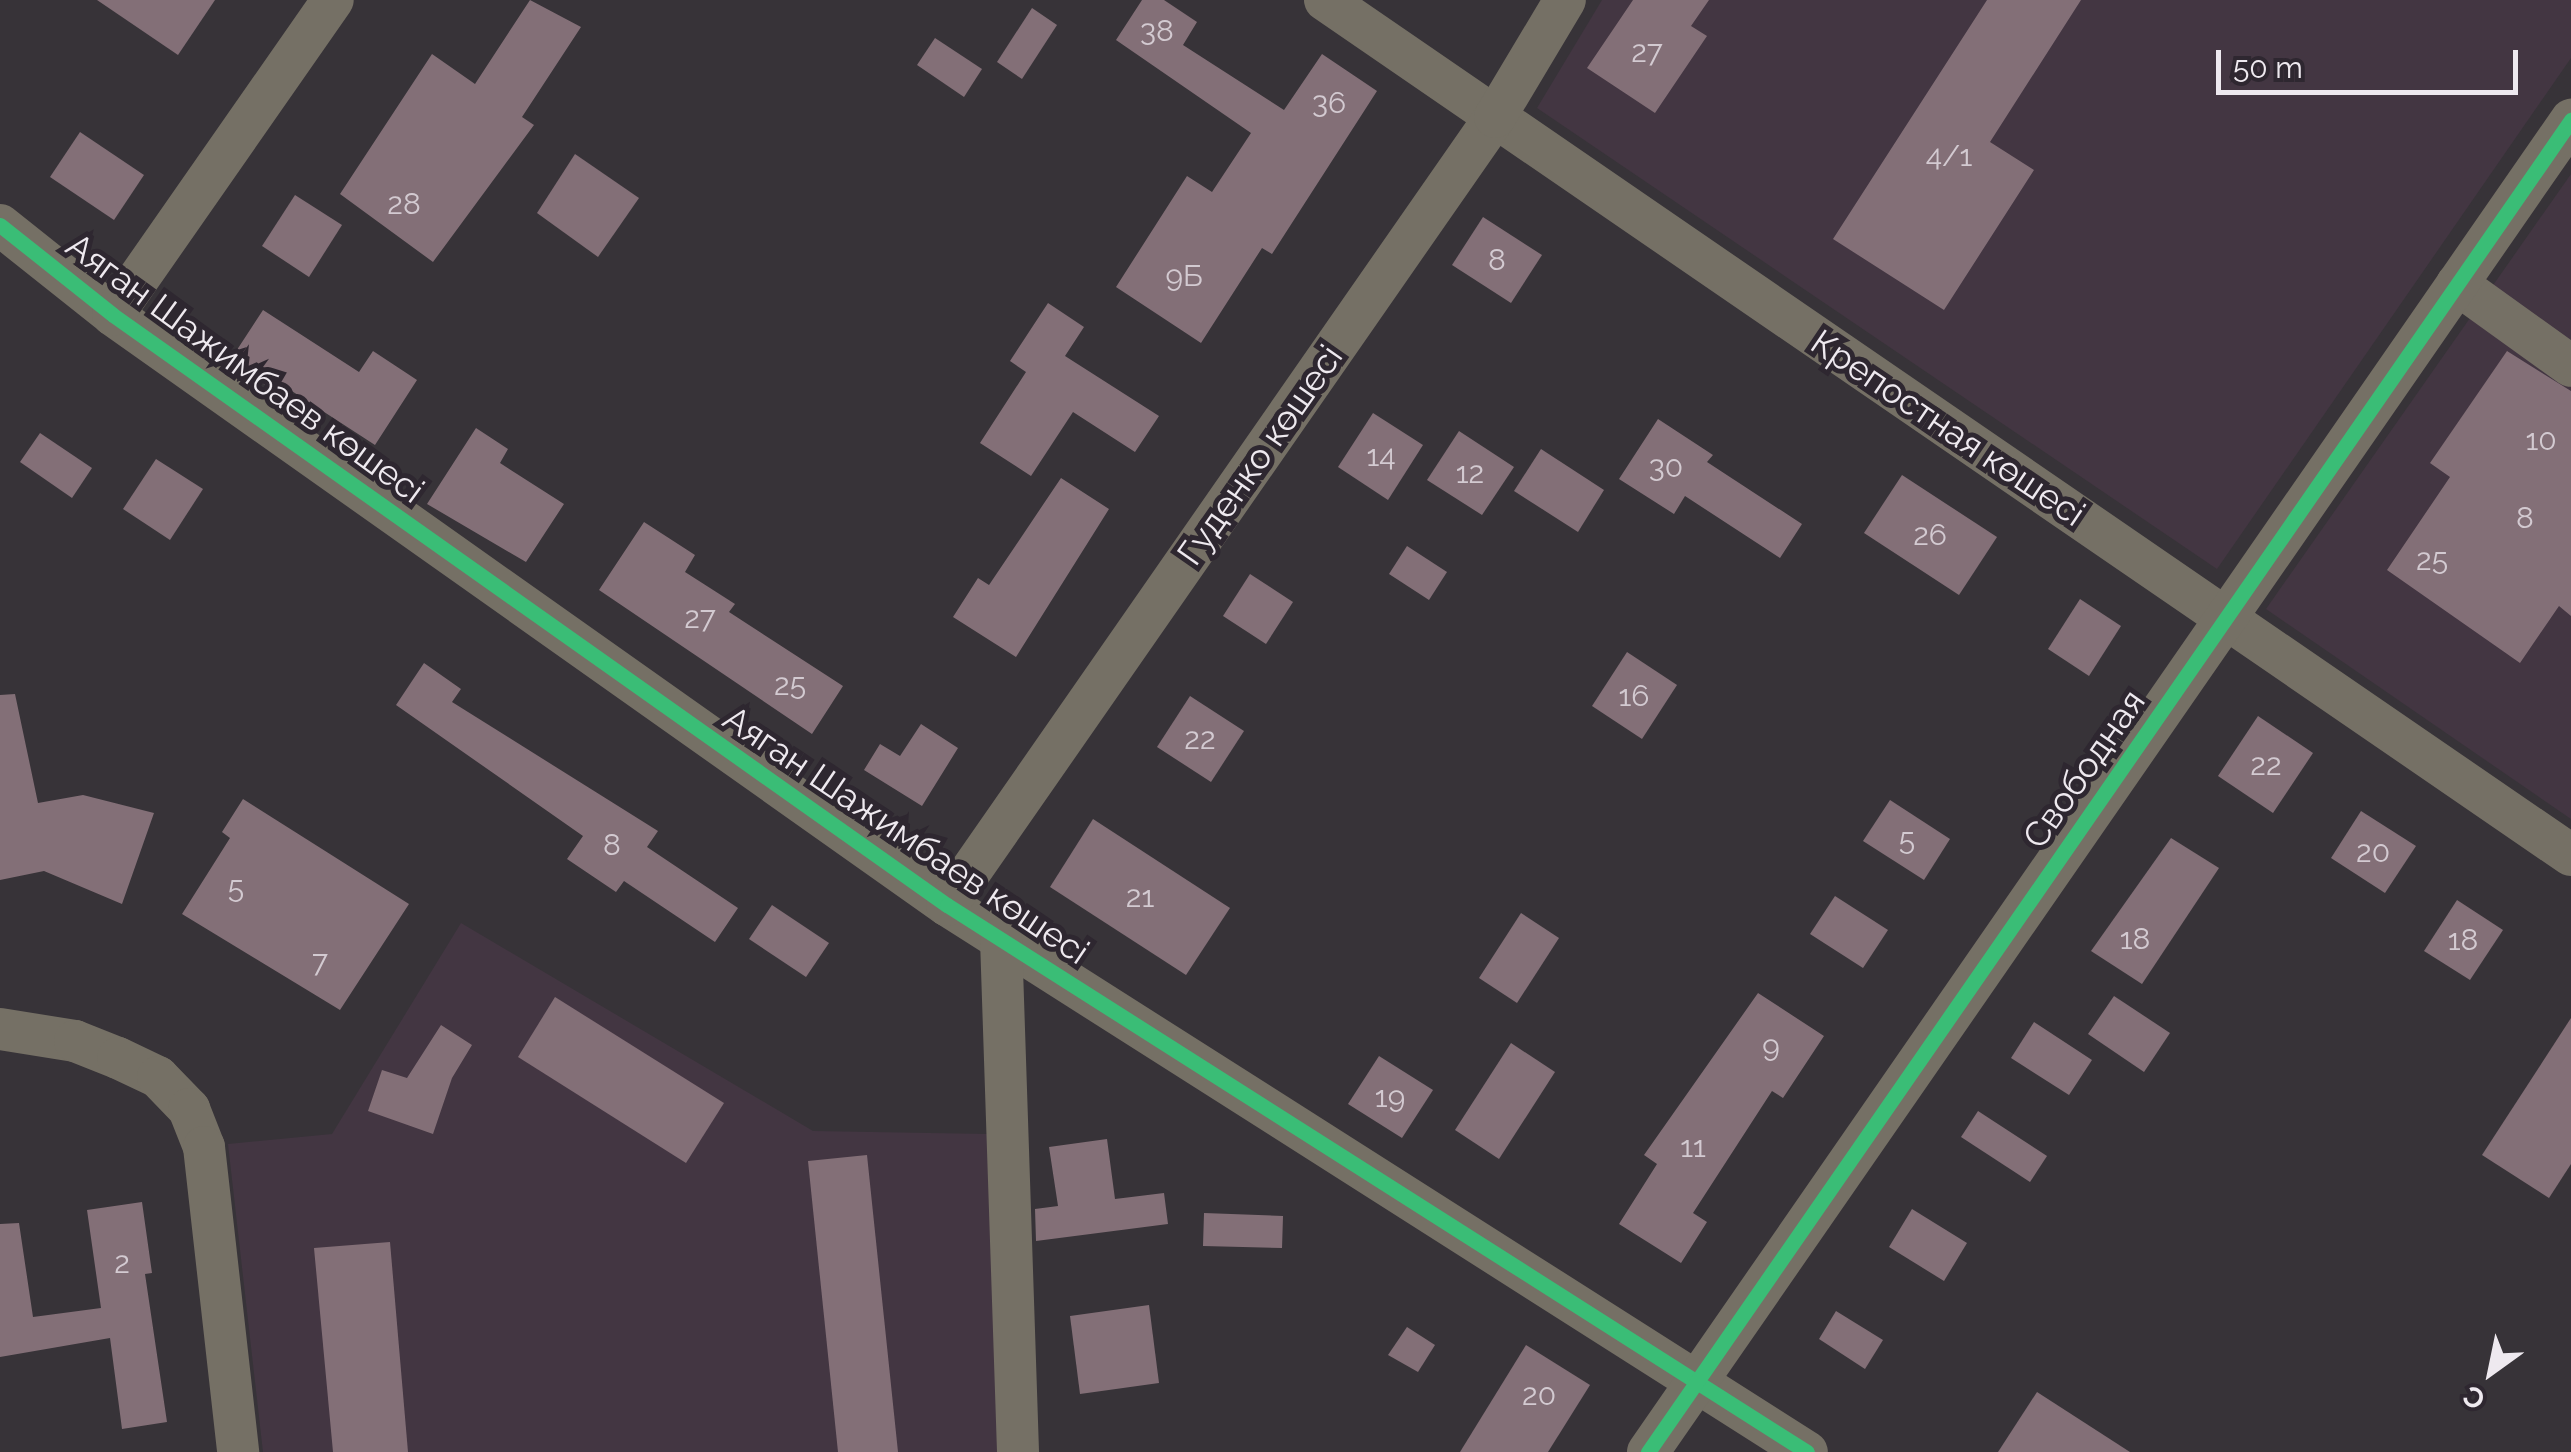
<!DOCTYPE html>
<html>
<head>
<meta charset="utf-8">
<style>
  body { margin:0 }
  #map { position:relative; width:2571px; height:1452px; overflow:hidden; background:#373338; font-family:Raleway,sans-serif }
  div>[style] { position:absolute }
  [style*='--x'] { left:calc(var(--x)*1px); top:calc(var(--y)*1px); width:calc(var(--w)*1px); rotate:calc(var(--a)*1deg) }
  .industrial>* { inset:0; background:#433642 }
  .building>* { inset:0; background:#836f77 }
  .minor>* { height:42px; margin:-21px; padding:0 21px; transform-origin:21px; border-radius:21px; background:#757065 }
  .cycleway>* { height:15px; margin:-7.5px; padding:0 7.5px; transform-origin:7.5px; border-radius:7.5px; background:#3abd76 }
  span { translate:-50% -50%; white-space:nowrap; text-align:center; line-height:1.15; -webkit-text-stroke:10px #2e2730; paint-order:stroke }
  .number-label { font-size:30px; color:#d3cad1 }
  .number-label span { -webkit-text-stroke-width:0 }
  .street-label { font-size:35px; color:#eee9ef }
  .north { position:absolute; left:2441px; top:1322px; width:100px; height:100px; -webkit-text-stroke:8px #2e2730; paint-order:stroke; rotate:213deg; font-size:28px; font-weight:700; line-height:40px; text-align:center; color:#eee9ef }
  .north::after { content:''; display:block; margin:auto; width:35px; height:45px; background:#eee9ef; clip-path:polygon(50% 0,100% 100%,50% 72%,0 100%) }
  .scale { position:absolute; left:2216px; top:50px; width:302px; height:45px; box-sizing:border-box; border:5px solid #eee9ef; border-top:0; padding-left:12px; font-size:30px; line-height:35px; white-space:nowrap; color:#eee9ef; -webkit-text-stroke:8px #2e2730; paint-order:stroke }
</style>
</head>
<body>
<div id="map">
  <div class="industrial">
    <div style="clip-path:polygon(1602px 0,2571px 0,2571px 58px,2217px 569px,1537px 108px)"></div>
    <div style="clip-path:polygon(2571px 174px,2571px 819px,2266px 609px)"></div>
    <div style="clip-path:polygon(461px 923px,813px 1131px,988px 1134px,1000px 1452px,263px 1452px,228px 1144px,332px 1134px)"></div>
  </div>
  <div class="building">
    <div style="clip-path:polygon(97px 0,215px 0,178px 55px)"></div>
    <div style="clip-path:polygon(530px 0,581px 27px,522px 117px,534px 125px,433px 262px,340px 194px,432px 54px,475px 84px)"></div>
    <div style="clip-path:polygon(1142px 0,1164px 0,1197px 22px,1183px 45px,1284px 110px,1322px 54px,1377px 91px,1272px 254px,1262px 248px,1201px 343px,1116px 287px,1187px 176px,1212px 192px,1251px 133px,1116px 40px)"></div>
    <div style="clip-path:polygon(1633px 0,1709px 0,1691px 26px,1707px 36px,1655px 113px,1587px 68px)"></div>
    <div style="clip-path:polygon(1987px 0,2081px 0,1990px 142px,2034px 170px,1944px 310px,1833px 239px)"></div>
    <div style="clip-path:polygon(1032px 8px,1057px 25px,1022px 79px,997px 62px)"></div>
    <div style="clip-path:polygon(935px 38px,982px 69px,964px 97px,917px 65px)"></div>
    <div style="clip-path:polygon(80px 132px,144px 175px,114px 220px,50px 177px)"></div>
    <div style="clip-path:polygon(575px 154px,639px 198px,598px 257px,537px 213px)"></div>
    <div style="clip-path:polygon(295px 195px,342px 225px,309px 277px,262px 246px)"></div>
    <div style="clip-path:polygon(1483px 217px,1542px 255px,1511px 303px,1452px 265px)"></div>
    <div style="clip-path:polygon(1048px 303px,1084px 327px,1065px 356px,1159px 416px,1135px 452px,1073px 412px,1031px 476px,980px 443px,1026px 372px,1010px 361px)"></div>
    <div style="clip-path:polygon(263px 310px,359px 372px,373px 351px,417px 380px,375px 445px,281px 384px,276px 392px,229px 362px)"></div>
    <div style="clip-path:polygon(2507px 351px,2571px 391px,2571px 616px,2559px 606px,2520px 663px,2387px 570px,2450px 477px,2430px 463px)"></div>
    <div style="clip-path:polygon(1373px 413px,1423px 445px,1388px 500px,1338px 467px)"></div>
    <div style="clip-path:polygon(1658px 419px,1713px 455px,1707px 462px,1802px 524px,1780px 558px,1685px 496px,1674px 514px,1619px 479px)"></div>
    <div style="clip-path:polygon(476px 428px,508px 449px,500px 463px,564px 504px,526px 562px,427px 504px)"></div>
    <div style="clip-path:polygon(1459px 431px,1514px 467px,1482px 515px,1427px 480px)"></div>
    <div style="clip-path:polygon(40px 433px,92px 468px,72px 498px,20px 462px)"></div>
    <div style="clip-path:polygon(1541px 449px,1604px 490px,1578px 532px,1514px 491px)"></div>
    <div style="clip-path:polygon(156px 459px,203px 489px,170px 540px,123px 509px)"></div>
    <div style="clip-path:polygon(1902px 475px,1997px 537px,1959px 595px,1864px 533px)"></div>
    <div style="clip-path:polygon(1061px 478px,1109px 509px,1016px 657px,953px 617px,978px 578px,989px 585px)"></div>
    <div style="clip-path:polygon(644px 522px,695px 555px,685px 572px,735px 604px,729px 612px,843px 686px,812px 734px,599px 590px)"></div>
    <div style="clip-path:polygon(1407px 546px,1447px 572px,1429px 600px,1389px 574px)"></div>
    <div style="clip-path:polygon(1250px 574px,1293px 602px,1266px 644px,1223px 616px)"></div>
    <div style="clip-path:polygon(2080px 599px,2121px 626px,2089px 676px,2048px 649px)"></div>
    <div style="clip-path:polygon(1627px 652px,1677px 685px,1642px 739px,1592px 706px)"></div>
    <div style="clip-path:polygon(424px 663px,461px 689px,452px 702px,658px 831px,647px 847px,738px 908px,715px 942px,624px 881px,616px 892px,567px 859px,583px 836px,396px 705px)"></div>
    <div style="clip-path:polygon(15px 694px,38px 803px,83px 795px,154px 813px,122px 904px,44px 871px,0 880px,0 695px)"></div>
    <div style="clip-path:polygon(1190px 696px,1244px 731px,1211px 782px,1157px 747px)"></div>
    <div style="clip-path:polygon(2258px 716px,2313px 753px,2273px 813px,2218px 776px)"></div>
    <div style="clip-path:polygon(921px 724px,958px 748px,922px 806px,864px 770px,880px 744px,900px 756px)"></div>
    <div style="clip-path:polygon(243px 799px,409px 904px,340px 1010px,182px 914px,230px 838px,222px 832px)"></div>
    <div style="clip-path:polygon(1890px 800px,1950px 839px,1924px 880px,1863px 841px)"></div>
    <div style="clip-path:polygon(2361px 811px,2416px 846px,2385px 893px,2331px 858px)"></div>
    <div style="clip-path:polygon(1093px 819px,1230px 908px,1186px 975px,1050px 887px)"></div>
    <div style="clip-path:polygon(2171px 838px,2219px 868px,2142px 984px,2091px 951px)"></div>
    <div style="clip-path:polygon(1835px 896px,1888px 930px,1863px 968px,1810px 934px)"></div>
    <div style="clip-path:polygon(2457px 900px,2503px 930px,2470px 980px,2424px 951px)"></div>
    <div style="clip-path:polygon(772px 905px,829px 943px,806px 977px,749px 939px)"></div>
    <div style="clip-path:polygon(1521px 913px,1559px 938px,1517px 1003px,1479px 978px)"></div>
    <div style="clip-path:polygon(1758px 993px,1824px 1036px,1783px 1098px,1772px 1091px,1693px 1213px,1707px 1222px,1681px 1263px,1619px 1224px,1657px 1164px,1644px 1155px)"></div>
    <div style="clip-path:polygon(2114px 996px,2170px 1033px,2144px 1072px,2088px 1034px)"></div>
    <div style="clip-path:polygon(555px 997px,724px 1103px,686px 1163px,518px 1057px)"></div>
    <div style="clip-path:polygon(2571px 1018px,2571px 1164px,2549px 1198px,2482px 1155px)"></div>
    <div style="clip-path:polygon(2034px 1022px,2092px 1060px,2069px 1095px,2011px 1058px)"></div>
    <div style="clip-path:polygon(441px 1025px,472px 1045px,452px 1078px,433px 1134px,368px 1111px,382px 1070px,407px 1078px)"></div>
    <div style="clip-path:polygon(1511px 1043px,1555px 1072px,1499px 1159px,1455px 1130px)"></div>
    <div style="clip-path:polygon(1379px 1056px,1433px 1090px,1402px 1138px,1348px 1104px)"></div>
    <div style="clip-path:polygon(1978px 1111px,2047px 1156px,2030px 1182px,1961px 1137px)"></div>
    <div style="clip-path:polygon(1107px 1139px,1115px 1199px,1164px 1193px,1168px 1224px,1036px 1241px,1035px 1209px,1058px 1206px,1049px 1147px)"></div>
    <div style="clip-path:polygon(867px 1155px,898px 1452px,838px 1452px,808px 1161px)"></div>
    <div style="clip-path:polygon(142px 1202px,152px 1273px,145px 1274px,167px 1422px,122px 1429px,110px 1338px,0 1357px,0 1224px,19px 1223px,33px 1317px,101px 1308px,87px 1210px)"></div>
    <div style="clip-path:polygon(1912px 1209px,1967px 1243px,1944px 1281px,1889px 1247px)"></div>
    <div style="clip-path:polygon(1204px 1213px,1283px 1216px,1282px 1248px,1203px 1246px)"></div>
    <div style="clip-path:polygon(390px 1242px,408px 1452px,333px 1452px,314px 1248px)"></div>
    <div style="clip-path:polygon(1149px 1305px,1159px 1383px,1080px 1394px,1070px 1316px)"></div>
    <div style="clip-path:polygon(1836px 1311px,1883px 1340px,1865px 1369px,1819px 1339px)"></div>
    <div style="clip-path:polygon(1407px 1327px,1435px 1345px,1418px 1372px,1388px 1355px)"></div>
    <div style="clip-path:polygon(1526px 1345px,1590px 1385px,1548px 1452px,1460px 1452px)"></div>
    <div style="clip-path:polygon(2037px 1392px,2130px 1452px,1998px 1452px)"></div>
  </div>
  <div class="minor">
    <div style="--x:1325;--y:0;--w:1511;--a:34.46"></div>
    <div style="--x:0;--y:225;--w:144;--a:38.5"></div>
    <div style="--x:113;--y:315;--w:1022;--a:35.28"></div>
    <div style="--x:947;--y:905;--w:1019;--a:32.46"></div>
    <div style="--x:2457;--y:284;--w:140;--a:35.7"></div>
    <div style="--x:113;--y:315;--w:384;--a:-55.1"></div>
    <div style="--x:947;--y:905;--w:960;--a:-55.18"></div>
    <div style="--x:1495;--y:117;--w:136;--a:-59.1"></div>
    <div style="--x:1001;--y:939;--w:513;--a:88.1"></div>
    <div style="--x:0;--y:1029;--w:76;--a:9.1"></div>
    <div style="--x:75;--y:1041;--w:46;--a:21.6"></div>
    <div style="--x:118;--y:1058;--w:44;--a:25.4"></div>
    <div style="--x:158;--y:1077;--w:45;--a:45.9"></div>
    <div style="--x:189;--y:1109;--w:41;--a:68.5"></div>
    <div style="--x:204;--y:1147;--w:307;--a:83.6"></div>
    <div style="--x:1648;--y:1452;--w:1621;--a:-55.28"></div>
  </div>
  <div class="cycleway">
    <div style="--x:0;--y:225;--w:144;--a:38.5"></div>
    <div style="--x:113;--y:315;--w:1022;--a:35.28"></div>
    <div style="--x:947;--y:905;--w:1019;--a:32.46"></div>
    <div style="--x:1648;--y:1452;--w:1621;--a:-55.28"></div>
  </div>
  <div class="number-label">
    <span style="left:1157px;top:31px">38</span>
    <span style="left:1647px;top:52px">27</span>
    <span style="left:1329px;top:103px">36</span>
    <span style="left:1949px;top:156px">4/1</span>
    <span style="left:404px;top:204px">28</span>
    <span style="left:1497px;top:260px">8</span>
    <span style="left:1184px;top:276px">9Б</span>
    <span style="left:2541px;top:440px">10</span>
    <span style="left:1381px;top:456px">14</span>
    <span style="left:1666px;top:467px">30</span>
    <span style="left:1470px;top:473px">12</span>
    <span style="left:2525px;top:518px">8</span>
    <span style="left:1930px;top:535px">26</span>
    <span style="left:2432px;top:560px">25</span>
    <span style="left:700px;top:618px">27</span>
    <span style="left:790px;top:685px">25</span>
    <span style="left:1634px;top:696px">16</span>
    <span style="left:1200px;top:739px">22</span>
    <span style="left:2266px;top:765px">22</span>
    <span style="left:1907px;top:840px">5</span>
    <span style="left:612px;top:845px">8</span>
    <span style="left:2373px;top:852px">20</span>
    <span style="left:236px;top:888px">5</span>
    <span style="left:1140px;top:897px">21</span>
    <span style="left:2135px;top:939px">18</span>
    <span style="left:2463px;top:940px">18</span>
    <span style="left:320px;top:962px">7</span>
    <span style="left:1771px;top:1046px">9</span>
    <span style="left:1390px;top:1097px">19</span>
    <span style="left:1693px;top:1147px">11</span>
    <span style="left:122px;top:1263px">2</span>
    <span style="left:1539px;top:1395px">20</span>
  </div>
  <div class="street-label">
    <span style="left:245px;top:368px;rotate:36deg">Аяган Шажимбаев көшесі</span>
    <span style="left:1948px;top:428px;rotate:34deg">Крепостная көшесі</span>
    <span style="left:1260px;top:455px;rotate:-55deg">Гуденко көшесі</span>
    <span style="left:2084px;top:769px;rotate:-55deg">Свободная</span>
    <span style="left:906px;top:835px;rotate:34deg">Аяган Шажимбаев көшесі</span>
  </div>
  <div class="north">С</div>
  <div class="scale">50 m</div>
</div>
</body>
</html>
